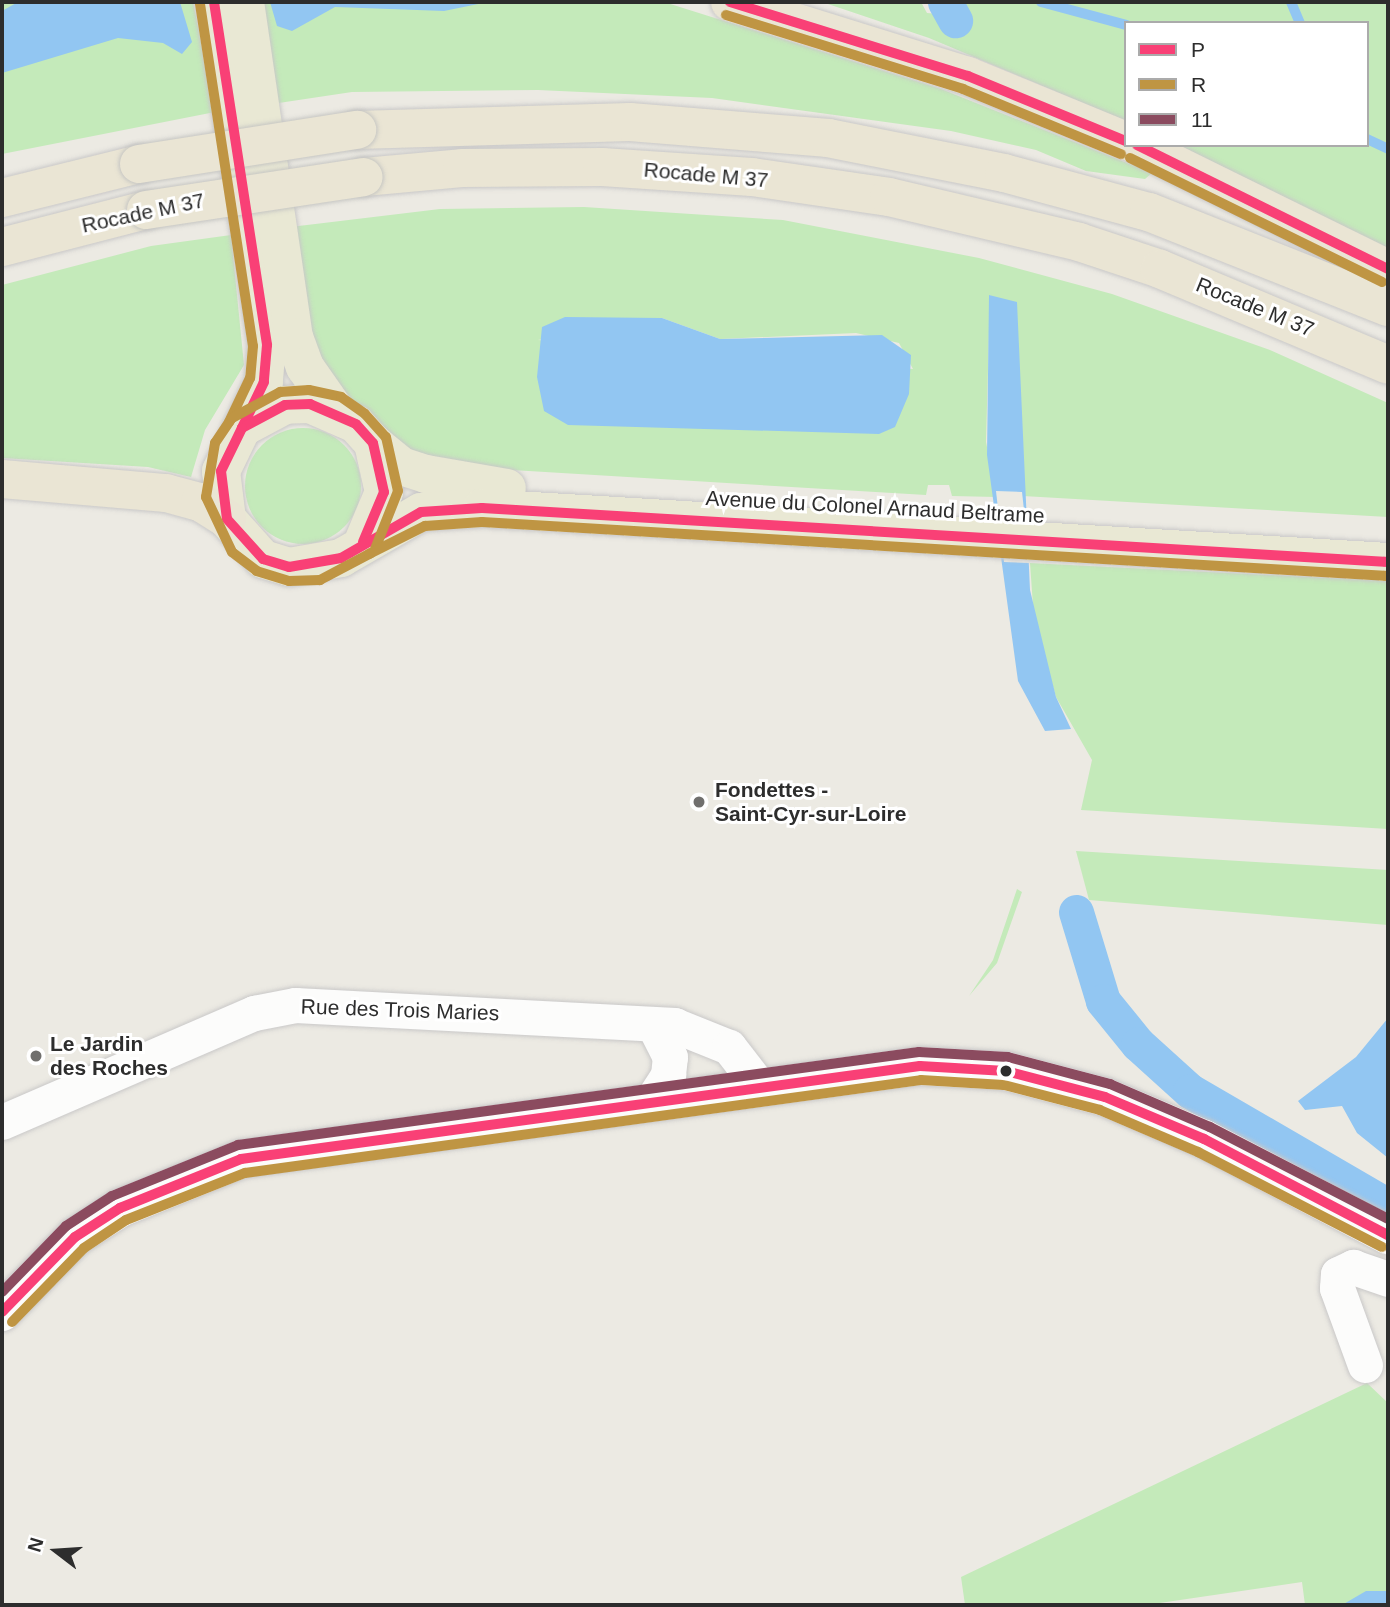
<!DOCTYPE html>
<html>
<head>
<meta charset="utf-8">
<style>
  body { margin:0 }
  #map { position:relative; width:1390px; height:1607px; overflow:hidden; background:#eceae3; font-family:Arial,sans-serif }
  div>[style] { position:absolute }
  [style*='--x'] { left:calc(var(--x)*1px); top:calc(var(--y)*1px); width:calc(var(--w)*1px); rotate:calc(var(--a)*1deg) }
  .green>* { inset:0; background:#c4eaba }
  .round { border-radius:50% }
  .water>* { inset:0; background:#92c6f2 }
  .pier>* { inset:0; background:#eceae3 }
  .stream>* { height:10px; margin:-5px; padding:0 5px; transform-origin:5px; border-radius:5px; background:#92c6f2 }
  .canal>* { height:35px; margin:-17.5px; padding:0 17.5px; transform-origin:17.5px; border-radius:17.5px; background:#92c6f2 }
  .roads { filter:drop-shadow(0 0 2px #c9c8c8) drop-shadow(0 0 2px #c9c8c8) }
  .minor>* { height:35px; margin:-17.5px; padding:0 17.5px; transform-origin:17.5px; border-radius:17.5px; background:#fcfcfb }
  .tertiary>* { height:38px; margin:-19px; padding:0 19px; transform-origin:19px; border-radius:19px; background:#fcfcfb }
  .primary>* { height:38px; margin:-19px; padding:0 19px; transform-origin:19px; border-radius:19px; background:#e9e8d4 }
  .trunk>* { height:38px; margin:-19px; padding:0 19px; transform-origin:19px; border-radius:19px; background:#eae5d4 }
  .bridges { filter:drop-shadow(0 0 2px #c6c6c3) drop-shadow(0 0 2px #c6c6c3) }
  .trunk-bridge>* { height:38px; margin:-19px; padding:0 19px; transform-origin:19px; border-radius:19px; background:#eae5d4 }
  .bus-1>* { height:10px; margin:-5px; padding:0 5px; transform-origin:5px; border-radius:5px; background:#f94076 }
  .bus-2>* { height:10px; margin:-5px; padding:0 5px; transform-origin:5px; border-radius:5px; background:#bf9543 }
  .bus-3>* { height:10px; margin:-5px; padding:0 5px; transform-origin:5px; border-radius:5px; background:#8b4b5f }
  .dots>* { width:19px; height:19px; translate:-50% -50%; box-sizing:border-box; border:4px solid #fff; border-radius:50% }
  span { translate:-50% -50%; white-space:nowrap; text-align:center; line-height:1.15; -webkit-text-stroke:6px #fff; paint-order:stroke }
  .street-label { font-size:21px; color:#2d2d2d }
  .poi-label { font-size:21px; color:#2d2d2d; font-weight:700 }
  .left { translate:0 -50%; text-align:left }
  .frame { position:absolute; inset:0; border:4px solid #2d2d2d; pointer-events:none }
  .legend { position:absolute; left:1124px; top:21px; width:245px; height:126px; box-sizing:border-box; background:#fff; border:2px solid #ababab; margin:0; padding:9px 12px; list-style:none; font-size:21px; color:#2d2d2d }
  .legend li { display:flex; align-items:center; gap:14px; height:35px }
  .legend b { width:35px; border:2px solid #ababab }
  .north { position:absolute; left:21px; top:1516px; width:70px; height:70px; -webkit-text-stroke:5px #fff; paint-order:stroke; rotate:287deg; font-size:19px; font-weight:700; line-height:28px; text-align:center; color:#2d2d2d }
  .north::after { content:''; display:block; margin:auto; width:24px; height:32px; background:#2d2d2d; clip-path:polygon(50% 0,100% 100%,50% 72%,0 100%) }
</style>
</head>
<body>
<div id="map">
  <div class="green">
    <div style="clip-path:polygon(2px 2px,193px 2px,215px 112px,2px 154px)"></div>
    <div style="clip-path:polygon(256px 2px,664px 2px,941px 89px,1152px 173px,1145px 179px,1086px 171px,1036px 150px,951px 131px,712px 98px,538px 90px,352px 92px,272px 104px)"></div>
    <div style="clip-path:polygon(822px 2px,921px 2px,927px 13px,963px 16px,956px 2px,1388px 2px,1388px 249px,1179px 145px,1367px 145px,1367px 23px,1126px 23px,1126px 121px,929px 38px)"></div>
    <div style="clip-path:polygon(evenodd,584px 207px,783px 220px,979px 258px,1112px 294px,1270px 350px,1388px 403px,1388px 517px,1023px 496px,1018px 408px,990px 295px,986px 442px,997px 497px,952px 496px,949px 485px,928px 485px,926px 495px,427px 465px,329px 378px,312px 352px,282px 228px,440px 209px,584px 207px,662px 318px,720px 339px,856px 333px,899px 343px,913px 369px,538px 340px,662px 318px)"></div>
    <div style="clip-path:polygon(231px 235px,244px 365px,205px 430px,191px 477px,148px 467px,2px 458px,2px 285px,151px 246px)"></div>
    <div class="round" style="left:245px;top:428px;width:116px;height:116px"></div>
    <div style="clip-path:polygon(1030px 563px,1388px 581px,1388px 829px,1081px 810px,1092px 760px,1056px 697px,1034px 620px)"></div>
    <div style="clip-path:polygon(1076px 851px,1388px 870px,1388px 925px,1089px 900px)"></div>
    <div style="clip-path:polygon(1017px 889px,1022px 892px,997px 963px,969px 996px,993px 960px)"></div>
    <div style="clip-path:polygon(1367px 1383px,1388px 1403px,1388px 1605px,1305px 1605px,1302px 1582px,1146px 1605px,965px 1605px,961px 1577px)"></div>
  </div>
  <div class="water">
    <div style="clip-path:polygon(18px 2px,180px 2px,192px 42px,182px 54px,163px 43px,118px 38px,2px 73px,2px 11px)"></div>
    <div style="clip-path:polygon(270px 2px,488px 2px,444px 11px,335px 7px,292px 31px,277px 26px)"></div>
    <div style="clip-path:polygon(989px 295px,1017px 302px,1030px 590px,1056px 697px,1071px 729px,1045px 731px,1018px 681px,987px 455px)"></div>
    <div style="clip-path:polygon(565px 317px,662px 318px,720px 339px,882px 335px,911px 355px,909px 394px,895px 427px,879px 434px,568px 425px,544px 411px,537px 377px,542px 327px)"></div>
    <div style="clip-path:polygon(1388px 1018px,1388px 1158px,1357px 1133px,1342px 1106px,1305px 1110px,1298px 1101px,1356px 1057px)"></div>
    <div style="clip-path:polygon(1366px 1591px,1388px 1591px,1388px 1605px,1342px 1605px)"></div>
  </div>
  <div class="pier">
    <div style="clip-path:polygon(996px 491px,1022px 492px,1030px 563px,1004px 562px)"></div>
  </div>
  <div class="stream">
    <div style="--x:1041;--y:2;--w:88;--a:15.1"></div>
    <div style="--x:1291;--y:2;--w:23;--a:67"></div>
    <div style="--x:1367;--y:139;--w:23;--a:25"></div>
  </div>
  <div class="canal">
    <div style="--x:945;--y:2;--w:21;--a:61"></div>
    <div style="--x:1076;--y:912;--w:93;--a:73.1"></div>
    <div style="--x:1103;--y:1001;--w:55;--a:50.9"></div>
    <div style="--x:1138;--y:1044;--w:70;--a:42.1"></div>
    <div style="--x:1190;--y:1091;--w:229;--a:30.1"></div>
  </div>
  <div class="roads">
    <div class="minor">
      <div style="--x:652;--y:1100;--w:30;--a:-57"></div>
      <div style="--x:668;--y:1075;--w:18;--a:-84"></div>
      <div style="--x:670;--y:1057;--w:36;--a:-117"></div>
      <div style="--x:2;--y:1122;--w:275;--a:-23.4"></div>
      <div style="--x:254;--y:1013;--w:42;--a:-11"></div>
      <div style="--x:295;--y:1005;--w:380;--a:3"></div>
      <div style="--x:674;--y:1025;--w:59;--a:21.8"></div>
      <div style="--x:729;--y:1047;--w:51;--a:52.2"></div>
      <div style="--x:1365;--y:1365;--w:82;--a:-110"></div>
      <div style="--x:1337;--y:1288;--w:14;--a:-86"></div>
      <div style="--x:1338;--y:1274;--w:17;--a:-25"></div>
      <div style="--x:1353;--y:1267;--w:37;--a:19"></div>
    </div>
    <div class="tertiary">
      <div style="--x:2;--y:1312;--w:105;--a:-45.8"></div>
      <div style="--x:75;--y:1237;--w:54;--a:-32.8"></div>
      <div style="--x:120;--y:1208;--w:131;--a:-22"></div>
      <div style="--x:241;--y:1159;--w:685;--a:-7.8"></div>
      <div style="--x:920;--y:1066;--w:86;--a:3.3"></div>
      <div style="--x:1006;--y:1071;--w:102;--a:14.7"></div>
      <div style="--x:1105;--y:1097;--w:108;--a:23"></div>
      <div style="--x:1204;--y:1139;--w:208;--a:27.6"></div>
    </div>
    <div class="primary">
      <div style="--x:214;--y:2;--w:347;--a:81.2"></div>
      <div style="--x:267;--y:345;--w:37;--a:95"></div>
      <div style="--x:264;--y:382;--w:51;--a:115.6"></div>
      <div style="--x:245;--y:2;--w:339;--a:81.7"></div>
      <div style="--x:294;--y:337;--w:32;--a:70"></div>
      <div style="--x:305;--y:367;--w:52;--a:55.1"></div>
      <div style="--x:373;--y:443;--w:36;--a:39"></div>
      <div style="--x:401;--y:466;--w:26;--a:18"></div>
      <div style="--x:426;--y:474;--w:82;--a:9.8"></div>
      <div style="--x:363;--y:542;--w:54;--a:-67.2"></div>
      <div style="--x:384;--y:492;--w:50;--a:-102.7"></div>
      <div style="--x:373;--y:443;--w:25;--a:-132"></div>
      <div style="--x:356;--y:424;--w:50;--a:-156.5"></div>
      <div style="--x:310;--y:404;--w:25;--a:178"></div>
      <div style="--x:285;--y:405;--w:49;--a:151.9"></div>
      <div style="--x:242;--y:428;--w:48;--a:116"></div>
      <div style="--x:221;--y:471;--w:48;--a:82.9"></div>
      <div style="--x:227;--y:519;--w:54;--a:48"></div>
      <div style="--x:263;--y:559;--w:27;--a:17"></div>
      <div style="--x:289;--y:567;--w:53;--a:-9.8"></div>
      <div style="--x:341;--y:558;--w:92;--a:-29.9"></div>
      <div style="--x:421;--y:512;--w:61;--a:-3.8"></div>
      <div style="--x:482;--y:508;--w:908;--a:3.41"></div>
    </div>
    <div class="trunk">
      <div style="--x:730;--y:2;--w:249;--a:17.3"></div>
      <div style="--x:968;--y:76;--w:171;--a:22.4"></div>
      <div style="--x:357;--y:130;--w:273;--a:-1.7"></div>
      <div style="--x:630;--y:122;--w:199;--a:4.6"></div>
      <div style="--x:828;--y:138;--w:179;--a:11.2"></div>
      <div style="--x:1004;--y:173;--w:150;--a:15.1"></div>
      <div style="--x:1149;--y:212;--w:257;--a:21.7"></div>
      <div style="--x:1136;--y:145;--w:281;--a:26.2"></div>
      <div style="--x:364;--y:177;--w:98;--a:-5.2"></div>
      <div style="--x:462;--y:168;--w:140;--a:-0.4"></div>
      <div style="--x:602;--y:167;--w:150;--a:3.8"></div>
      <div style="--x:752;--y:177;--w:138;--a:8.3"></div>
      <div style="--x:889;--y:197;--w:195;--a:13.3"></div>
      <div style="--x:1079;--y:242;--w:85;--a:18.4"></div>
      <div style="--x:1160;--y:269;--w:247;--a:22.8"></div>
      <div style="--x:2;--y:198;--w:141;--a:-13.9"></div>
      <div style="--x:2;--y:247;--w:149;--a:-14.4"></div>
      <div style="--x:2;--y:479;--w:165;--a:4.9"></div>
      <div style="--x:166;--y:493;--w:35;--a:15"></div>
      <div style="--x:200;--y:502;--w:32;--a:32"></div>
    </div>
  </div>
  <div class="bridges">
    <div class="trunk-bridge">
      <div style="--x:139;--y:164;--w:221;--a:-8.9"></div>
      <div style="--x:146;--y:210;--w:220;--a:-8.6"></div>
    </div>
  </div>
  <div class="bus-1">
    <div style="--x:214;--y:2;--w:347;--a:81.2"></div>
    <div style="--x:267;--y:345;--w:37;--a:95"></div>
    <div style="--x:264;--y:382;--w:51;--a:115.6"></div>
    <div style="--x:730;--y:2;--w:249;--a:17.3"></div>
    <div style="--x:968;--y:76;--w:171;--a:22.4"></div>
    <div style="--x:1137;--y:145;--w:280;--a:26.3"></div>
    <div style="--x:363;--y:542;--w:54;--a:-67.2"></div>
    <div style="--x:384;--y:492;--w:50;--a:-102.7"></div>
    <div style="--x:373;--y:443;--w:25;--a:-132"></div>
    <div style="--x:356;--y:424;--w:50;--a:-156.5"></div>
    <div style="--x:310;--y:404;--w:25;--a:178"></div>
    <div style="--x:285;--y:405;--w:49;--a:151.9"></div>
    <div style="--x:242;--y:428;--w:48;--a:116"></div>
    <div style="--x:221;--y:471;--w:48;--a:82.9"></div>
    <div style="--x:227;--y:519;--w:54;--a:48"></div>
    <div style="--x:263;--y:559;--w:27;--a:17"></div>
    <div style="--x:289;--y:567;--w:53;--a:-9.8"></div>
    <div style="--x:341;--y:558;--w:92;--a:-29.9"></div>
    <div style="--x:421;--y:512;--w:61;--a:-3.8"></div>
    <div style="--x:482;--y:508;--w:908;--a:3.41"></div>
    <div style="--x:2;--y:1312;--w:105;--a:-45.8"></div>
    <div style="--x:75;--y:1237;--w:54;--a:-32.8"></div>
    <div style="--x:120;--y:1208;--w:131;--a:-22"></div>
    <div style="--x:241;--y:1159;--w:685;--a:-7.8"></div>
    <div style="--x:920;--y:1066;--w:86;--a:3.3"></div>
    <div style="--x:1006;--y:1071;--w:102;--a:14.7"></div>
    <div style="--x:1105;--y:1097;--w:108;--a:23"></div>
    <div style="--x:1204;--y:1139;--w:208;--a:27.6"></div>
  </div>
  <div class="bus-2">
    <div style="--x:200;--y:4;--w:346;--a:81.2"></div>
    <div style="--x:253;--y:346;--w:32;--a:95"></div>
    <div style="--x:250;--y:378;--w:49;--a:115.5"></div>
    <div style="--x:726;--y:15;--w:248;--a:17.3"></div>
    <div style="--x:963;--y:89;--w:171;--a:22.4"></div>
    <div style="--x:1130;--y:158;--w:281;--a:26.2"></div>
    <div style="--x:371;--y:553;--w:58;--a:152.1"></div>
    <div style="--x:320;--y:580;--w:31;--a:178"></div>
    <div style="--x:289;--y:581;--w:34;--a:-163"></div>
    <div style="--x:257;--y:571;--w:31;--a:-143"></div>
    <div style="--x:232;--y:552;--w:61;--a:-115.3"></div>
    <div style="--x:206;--y:497;--w:55;--a:-80.5"></div>
    <div style="--x:215;--y:443;--w:30;--a:-56"></div>
    <div style="--x:232;--y:418;--w:55;--a:-28.4"></div>
    <div style="--x:280;--y:392;--w:29;--a:-4"></div>
    <div style="--x:309;--y:390;--w:33;--a:12"></div>
    <div style="--x:341;--y:397;--w:29;--a:35"></div>
    <div style="--x:365;--y:414;--w:31;--a:48"></div>
    <div style="--x:386;--y:437;--w:55;--a:77.5"></div>
    <div style="--x:398;--y:491;--w:62;--a:111.6"></div>
    <div style="--x:369;--y:554;--w:63;--a:-26.6"></div>
    <div style="--x:425;--y:526;--w:57;--a:-4"></div>
    <div style="--x:482;--y:522;--w:907;--a:3.41"></div>
    <div style="--x:12;--y:1322;--w:103;--a:-45.8"></div>
    <div style="--x:84;--y:1248;--w:50;--a:-33.7"></div>
    <div style="--x:126;--y:1220;--w:128;--a:-21.6"></div>
    <div style="--x:245;--y:1173;--w:682;--a:-7.83"></div>
    <div style="--x:921;--y:1080;--w:83;--a:3.4"></div>
    <div style="--x:1004;--y:1085;--w:99;--a:14.6"></div>
    <div style="--x:1100;--y:1110;--w:107;--a:23.2"></div>
    <div style="--x:1198;--y:1152;--w:207;--a:27.3"></div>
  </div>
  <div class="bus-3">
    <div style="--x:2;--y:1292;--w:92;--a:-45.9"></div>
    <div style="--x:66;--y:1226;--w:55;--a:-33.1"></div>
    <div style="--x:112;--y:1196;--w:136;--a:-22"></div>
    <div style="--x:238;--y:1145;--w:687;--a:-7.78"></div>
    <div style="--x:919;--y:1052;--w:89;--a:3.2"></div>
    <div style="--x:1008;--y:1057;--w:106;--a:14.8"></div>
    <div style="--x:1110;--y:1084;--w:109;--a:23.3"></div>
    <div style="--x:1210;--y:1127;--w:200;--a:27.3"></div>
  </div>
  <div class="dots">
    <div style="left:699px;top:802px;background:#706f6d"></div>
    <div style="left:36px;top:1056px;background:#706f6d"></div>
    <div style="left:1006px;top:1071px;background:#2d2d2d"></div>
  </div>
  <div class="street-label">
    <span style="left:706px;top:175px;rotate:5deg">Rocade M 37</span>
    <span style="left:143px;top:213px;rotate:-12deg">Rocade M 37</span>
    <span style="left:1255px;top:307px;rotate:22deg">Rocade M 37</span>
    <span style="left:875px;top:507px;rotate:3deg">Avenue du Colonel Arnaud Beltrame</span>
    <span style="left:400px;top:1010px;rotate:2deg">Rue des Trois Maries</span>
  </div>
  <div class="poi-label">
    <span class="left" style="left:715px;top:802px">Fondettes -<br>Saint-Cyr-sur-Loire</span>
    <span class="left" style="left:50px;top:1056px">Le Jardin<br>des Roches</span>
  </div>
  <div class="frame"></div>
  <ul class="legend">
  <li><b style="height:9px;background:#f94076"></b>P</li>
  <li><b style="height:9px;background:#bf9543"></b>R</li>
  <li><b style="height:9px;background:#8b4b5f"></b>11</li>
  </ul>
  <div class="north">N</div>
</div>
</body>
</html>
